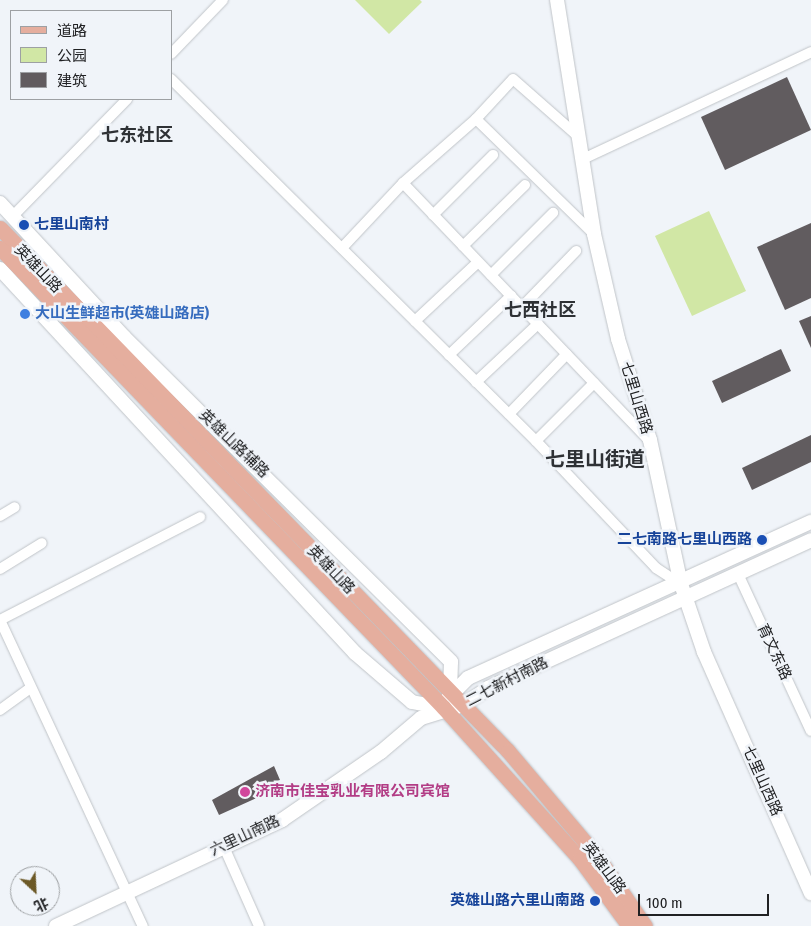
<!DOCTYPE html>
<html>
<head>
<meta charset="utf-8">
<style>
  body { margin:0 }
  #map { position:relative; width:811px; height:926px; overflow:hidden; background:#f0f4f9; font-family:"Fira Sans Condensed","Noto Sans SC",sans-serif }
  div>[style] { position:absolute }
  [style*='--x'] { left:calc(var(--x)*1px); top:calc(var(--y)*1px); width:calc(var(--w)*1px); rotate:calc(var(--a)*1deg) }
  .green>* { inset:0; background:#d1e7a5 }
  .building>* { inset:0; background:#615c5f }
  .roads { filter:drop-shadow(0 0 1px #c0c4c8) drop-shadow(0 0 1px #c0c4c8) }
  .street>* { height:10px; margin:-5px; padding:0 5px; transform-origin:5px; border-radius:5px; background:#fff }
  .secondary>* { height:14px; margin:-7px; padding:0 7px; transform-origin:7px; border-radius:7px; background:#fff }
  .primary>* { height:15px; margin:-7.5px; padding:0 7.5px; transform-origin:7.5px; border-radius:7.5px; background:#e5ae9e }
  .dots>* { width:14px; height:14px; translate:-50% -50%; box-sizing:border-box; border:2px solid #f0f4f9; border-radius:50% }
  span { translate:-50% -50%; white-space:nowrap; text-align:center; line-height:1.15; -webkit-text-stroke:5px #f0f4f9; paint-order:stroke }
  .transit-label { font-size:15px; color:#164399; font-weight:700 }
  .left { translate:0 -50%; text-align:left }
  .right { translate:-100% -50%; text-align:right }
  .street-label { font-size:15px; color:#202123 }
  .shop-label { font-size:15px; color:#366cbe; font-weight:700 }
  .hotel-label { font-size:15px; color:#b23c85; font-weight:700 }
  .quarter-label { font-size:18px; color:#2e3135; font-weight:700 }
  .district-label { font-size:20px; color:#2e3135; font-weight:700 }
  .legend { position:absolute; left:10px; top:10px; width:162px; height:90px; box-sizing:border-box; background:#f0f4f9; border:1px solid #9da0a3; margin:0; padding:6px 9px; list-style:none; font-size:15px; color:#202123 }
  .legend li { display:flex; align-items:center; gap:10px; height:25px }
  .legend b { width:25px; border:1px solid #9da0a3 }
  .north { position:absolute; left:10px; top:866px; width:50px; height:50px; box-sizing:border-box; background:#f0f4f9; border:1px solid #9da0a3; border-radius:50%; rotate:155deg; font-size:14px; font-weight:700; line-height:20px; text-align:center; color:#202123 }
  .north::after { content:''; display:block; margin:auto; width:18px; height:22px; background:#6c5927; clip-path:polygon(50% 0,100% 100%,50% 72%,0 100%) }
  .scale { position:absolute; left:638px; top:894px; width:131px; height:22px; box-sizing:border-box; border:2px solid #202123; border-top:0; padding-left:6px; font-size:15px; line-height:18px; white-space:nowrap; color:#202123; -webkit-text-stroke:4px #f0f4f9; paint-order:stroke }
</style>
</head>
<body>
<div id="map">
  <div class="green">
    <div style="clip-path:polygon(355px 0,420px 0,422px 2px,389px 34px)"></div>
    <div style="clip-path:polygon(709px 211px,746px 291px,692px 316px,655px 236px)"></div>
  </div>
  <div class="building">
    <div style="clip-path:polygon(787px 77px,811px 130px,725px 170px,701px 117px)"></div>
    <div style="clip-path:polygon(811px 223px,811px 298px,785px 310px,757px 247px)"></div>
    <div style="clip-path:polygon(811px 316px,811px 348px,799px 321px)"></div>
    <div style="clip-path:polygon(781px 349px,791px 371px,722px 403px,712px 381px)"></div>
    <div style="clip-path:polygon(811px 435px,811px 462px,752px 490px,742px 468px)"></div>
    <div style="clip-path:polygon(274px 766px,280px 780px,260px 790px,263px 795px,219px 815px,212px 800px)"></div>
  </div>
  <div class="roads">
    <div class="street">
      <div style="--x:171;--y:54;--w:75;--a:-46.1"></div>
      <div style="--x:171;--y:79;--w:514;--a:44.76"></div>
      <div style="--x:536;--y:441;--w:175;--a:46.6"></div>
      <div style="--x:656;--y:568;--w:30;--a:33"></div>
      <div style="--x:476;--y:119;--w:54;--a:-47.2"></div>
      <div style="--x:513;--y:79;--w:89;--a:41.4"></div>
      <div style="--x:583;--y:159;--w:252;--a:-25.1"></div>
      <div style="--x:403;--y:183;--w:97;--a:-41.2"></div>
      <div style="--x:476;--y:119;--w:165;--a:44.3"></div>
      <div style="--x:433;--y:215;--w:85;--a:-45"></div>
      <div style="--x:12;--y:217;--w:165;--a:-45.7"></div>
      <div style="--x:463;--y:246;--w:87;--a:-44.5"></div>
      <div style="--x:342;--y:248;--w:89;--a:-46.8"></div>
      <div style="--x:403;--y:183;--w:356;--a:46.3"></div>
      <div style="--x:491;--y:275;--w:88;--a:-45"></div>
      <div style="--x:522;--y:307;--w:78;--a:-46"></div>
      <div style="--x:415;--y:321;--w:86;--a:-43.1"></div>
      <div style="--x:449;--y:355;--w:86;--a:-43.6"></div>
      <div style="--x:476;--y:382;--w:85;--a:-43.1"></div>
      <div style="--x:509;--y:414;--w:83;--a:-46"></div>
      <div style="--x:536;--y:441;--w:82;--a:-45"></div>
      <div style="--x:0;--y:516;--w:17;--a:-31"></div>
      <div style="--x:0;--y:569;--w:49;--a:-31.8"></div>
      <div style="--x:738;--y:574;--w:173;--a:65.1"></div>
      <div style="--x:0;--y:620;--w:338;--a:65"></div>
      <div style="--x:0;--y:620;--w:225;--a:-27.2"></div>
      <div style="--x:0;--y:710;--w:36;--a:-36"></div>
      <div style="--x:224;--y:847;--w:86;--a:66.1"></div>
    </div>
    <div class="secondary">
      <div style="--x:557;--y:0;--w:237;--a:81"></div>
      <div style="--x:594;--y:234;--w:108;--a:77.1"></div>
      <div style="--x:618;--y:339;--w:106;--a:72.4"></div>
      <div style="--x:650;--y:440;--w:147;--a:77.9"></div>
      <div style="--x:681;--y:584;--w:72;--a:71.3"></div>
      <div style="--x:704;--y:652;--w:264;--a:66.1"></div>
      <div style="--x:0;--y:203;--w:183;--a:47.2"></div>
      <div style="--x:124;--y:337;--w:461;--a:44.8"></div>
      <div style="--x:451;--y:662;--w:30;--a:92"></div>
      <div style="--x:0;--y:269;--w:523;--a:47.25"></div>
      <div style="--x:355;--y:653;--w:75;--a:40.7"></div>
      <div style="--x:412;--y:702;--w:33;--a:11"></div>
      <div style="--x:448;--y:698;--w:28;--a:-45"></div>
      <div style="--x:468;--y:678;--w:377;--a:-24.5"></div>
      <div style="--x:56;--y:926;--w:250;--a:-25.1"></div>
      <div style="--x:282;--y:820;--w:120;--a:-34.5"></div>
      <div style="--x:381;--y:752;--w:52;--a:-40.4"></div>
      <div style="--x:421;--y:718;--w:44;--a:-17.2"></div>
      <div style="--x:463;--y:705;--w:30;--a:-34"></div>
      <div style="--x:488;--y:688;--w:355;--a:-24.6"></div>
    </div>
    <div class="primary">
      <div style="--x:0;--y:228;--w:729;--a:45.83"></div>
      <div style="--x:508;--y:751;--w:136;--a:49.8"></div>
      <div style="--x:596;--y:855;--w:86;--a:55.4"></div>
      <div style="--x:0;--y:248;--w:639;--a:46.01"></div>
      <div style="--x:444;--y:708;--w:203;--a:48"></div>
      <div style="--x:580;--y:859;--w:83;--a:53.8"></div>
    </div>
  </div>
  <div class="dots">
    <div style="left:24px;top:225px;background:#1a4fb4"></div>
    <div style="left:25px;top:314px;background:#3f7fe0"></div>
    <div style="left:762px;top:540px;background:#1a4fb4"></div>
    <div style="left:245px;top:792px;background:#d1479c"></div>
    <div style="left:595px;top:901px;background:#1a4fb4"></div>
  </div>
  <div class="transit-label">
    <span class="left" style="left:34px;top:225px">七里山南村</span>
    <span class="right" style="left:752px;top:540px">二七南路七里山西路</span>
    <span class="right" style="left:585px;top:901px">英雄山路六里山南路</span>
  </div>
  <div class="street-label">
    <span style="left:38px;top:269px;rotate:46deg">英雄山路</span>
    <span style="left:636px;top:398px;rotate:73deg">七里山西路</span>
    <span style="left:234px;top:444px;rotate:44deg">英雄山路辅路</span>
    <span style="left:331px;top:570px;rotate:46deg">英雄山路</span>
    <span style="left:774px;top:652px;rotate:65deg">育文东路</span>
    <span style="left:507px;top:682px;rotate:-27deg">二七新村南路</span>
    <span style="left:762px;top:781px;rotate:66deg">七里山西路</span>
    <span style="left:245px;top:836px;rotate:-25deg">六里山南路</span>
    <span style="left:604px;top:868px;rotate:53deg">英雄山路</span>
  </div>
  <div class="shop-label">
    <span class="left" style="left:35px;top:314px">大山生鲜超市(英雄山路店)</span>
  </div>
  <div class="hotel-label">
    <span class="left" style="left:255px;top:792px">济南市佳宝乳业有限公司宾馆</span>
  </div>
  <div class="quarter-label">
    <span style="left:137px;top:135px">七东社区</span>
    <span style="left:540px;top:310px">七西社区</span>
  </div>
  <div class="district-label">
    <span style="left:595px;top:459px">七里山街道</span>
  </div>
  <ul class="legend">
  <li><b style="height:6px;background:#e5ae9e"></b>道路</li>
  <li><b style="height:14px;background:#d1e7a5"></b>公园</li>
  <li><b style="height:14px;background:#615c5f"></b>建筑</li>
  </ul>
  <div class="north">北</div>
  <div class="scale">100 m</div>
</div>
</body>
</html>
